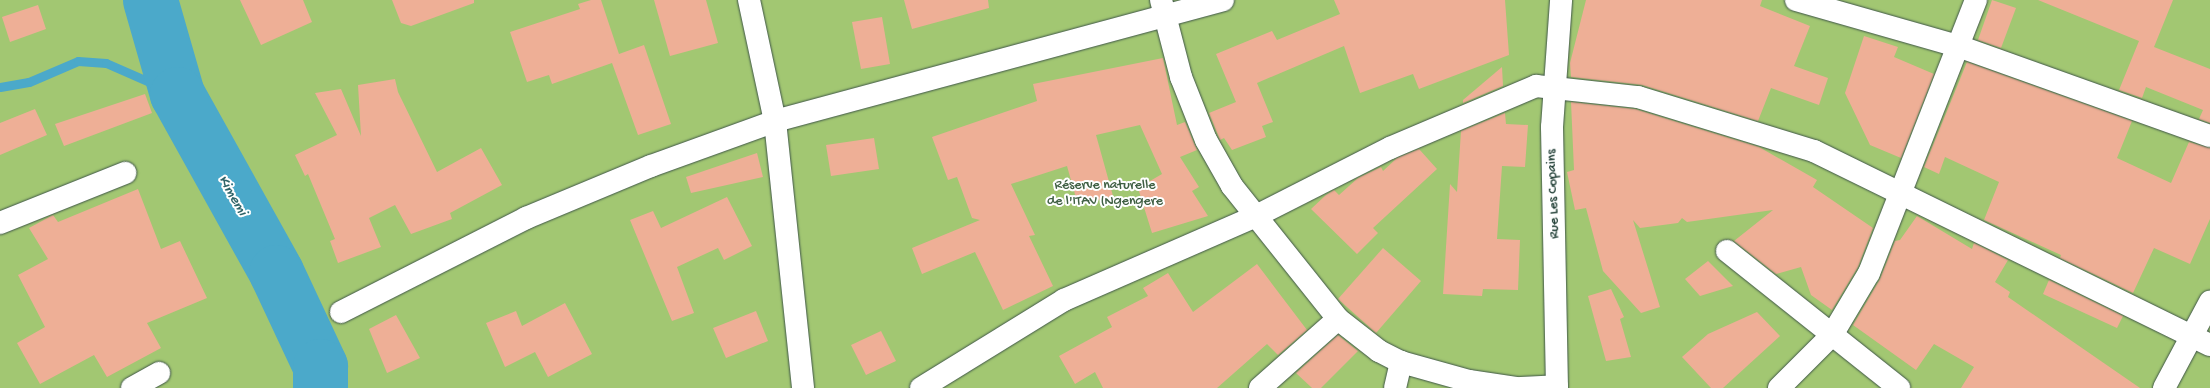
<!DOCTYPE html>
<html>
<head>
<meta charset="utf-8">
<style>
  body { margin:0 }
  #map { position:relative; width:2210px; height:388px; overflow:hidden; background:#f1dcbc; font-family:"Gochi Hand",sans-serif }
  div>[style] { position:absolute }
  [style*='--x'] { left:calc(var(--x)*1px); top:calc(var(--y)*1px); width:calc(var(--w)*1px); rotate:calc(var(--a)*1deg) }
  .green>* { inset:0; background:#a2c772 }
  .stream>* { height:9px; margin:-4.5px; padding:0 4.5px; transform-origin:4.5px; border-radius:4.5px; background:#4ba9ca }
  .river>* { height:55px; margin:-27.5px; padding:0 27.5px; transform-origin:27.5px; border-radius:27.5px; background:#4ba9ca }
  .building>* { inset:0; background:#eeaf96 }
  .roads { filter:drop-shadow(0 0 1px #3e5548) drop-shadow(0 0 1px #3e5548) }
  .minor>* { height:22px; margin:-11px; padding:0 11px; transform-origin:11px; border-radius:11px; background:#fff }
  .tertiary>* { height:22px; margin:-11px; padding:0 11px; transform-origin:11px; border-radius:11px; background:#fff }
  span { translate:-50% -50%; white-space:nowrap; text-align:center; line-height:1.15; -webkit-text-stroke:4px #fff; paint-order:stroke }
  .park-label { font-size:14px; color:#406044 }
  .street-label { font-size:14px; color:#1f3d34 }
  .water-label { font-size:15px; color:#2e6368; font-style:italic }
</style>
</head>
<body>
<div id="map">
  <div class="green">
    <div style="clip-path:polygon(0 0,2210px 0,2210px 388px,0 388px)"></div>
  </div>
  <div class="stream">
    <div style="--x:0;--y:87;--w:29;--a:-10"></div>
    <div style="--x:29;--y:82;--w:53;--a:-23.2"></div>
    <div style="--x:78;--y:61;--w:28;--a:4"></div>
    <div style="--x:106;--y:63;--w:77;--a:23.6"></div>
  </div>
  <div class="river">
    <div style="--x:150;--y:0;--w:98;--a:74"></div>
    <div style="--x:177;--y:94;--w:204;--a:60.9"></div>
    <div style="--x:276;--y:272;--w:104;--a:64.9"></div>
    <div style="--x:320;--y:366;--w:22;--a:90"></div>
  </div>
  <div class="building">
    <div style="clip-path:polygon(240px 0,303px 0,312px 22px,261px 45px)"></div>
    <div style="clip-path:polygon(392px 0,474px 0,474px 3px,411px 26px,401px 23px)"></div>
    <div style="clip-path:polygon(591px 0,601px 0,619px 54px,644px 45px,671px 124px,638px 135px,612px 63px,552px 84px,549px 75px,527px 82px,510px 32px,580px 9px,578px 4px)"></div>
    <div style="clip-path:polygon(654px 0,706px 0,718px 43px,670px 56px)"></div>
    <div style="clip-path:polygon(904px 0,988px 0,989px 8px,912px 29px)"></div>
    <div style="clip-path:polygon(1334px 0,1505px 0,1509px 55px,1419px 89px,1413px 74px,1360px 93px,1344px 46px,1257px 83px,1273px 122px,1262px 126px,1266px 137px,1232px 150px,1224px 138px,1220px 140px,1209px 113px,1236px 102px,1216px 54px,1272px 31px,1277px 40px,1340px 14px)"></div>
    <div style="clip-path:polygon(1586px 0,1762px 0,1760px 6px,1810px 26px,1794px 66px,1828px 78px,1819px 105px,1771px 88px,1758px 121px,1642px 85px,1571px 77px,1570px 63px)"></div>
    <div style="clip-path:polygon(1992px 0,2016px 8px,2001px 48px,1978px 40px)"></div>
    <div style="clip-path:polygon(2038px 0,2173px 0,2154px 47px,2210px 69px,2210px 123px,2199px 119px,2203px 110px,2146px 87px,2142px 98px,2119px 90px,2139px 41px)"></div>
    <div style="clip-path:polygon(38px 5px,46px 29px,10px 42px,2px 17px)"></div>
    <div style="clip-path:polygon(882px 17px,890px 64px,861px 69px,852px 22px)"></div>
    <div style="clip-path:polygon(1864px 36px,1898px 47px,1894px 57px,1934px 74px,1901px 158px,1870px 145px,1845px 93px)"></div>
    <div style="clip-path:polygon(1163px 58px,1177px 125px,1185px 122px,1197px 150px,1180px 157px,1199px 187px,1192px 191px,1208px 216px,1152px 233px,1138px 188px,1162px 174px,1140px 125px,1096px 135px,1113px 196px,1078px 205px,1067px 166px,1011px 184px,1035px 235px,1029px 236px,1053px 286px,1003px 310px,975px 252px,922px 274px,912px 248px,980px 220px,972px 218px,957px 177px,948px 180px,932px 137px,1037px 101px,1033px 84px)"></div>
    <div style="clip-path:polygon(1967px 62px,2132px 121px,2117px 158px,2171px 183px,2189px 142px,2210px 148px,2210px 219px,2190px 264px,2154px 248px,2133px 293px,2060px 258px,2061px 255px,1984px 220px,1999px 182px,1945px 157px,1939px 174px,1924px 167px)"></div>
    <div style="clip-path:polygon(1502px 67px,1503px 86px,1463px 103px,1463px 100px)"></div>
    <div style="clip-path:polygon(395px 79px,398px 92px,437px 172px,481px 148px,502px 185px,450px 213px,452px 219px,411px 234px,395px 205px,369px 218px,381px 247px,338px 263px,330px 241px,335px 239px,308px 174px,305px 176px,295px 155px,337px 135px,315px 93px,341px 89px,361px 136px,358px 85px)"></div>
    <div style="clip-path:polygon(145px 94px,152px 113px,64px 146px,55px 124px)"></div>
    <div style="clip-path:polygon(1571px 102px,1635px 109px,1759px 147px,1817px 180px,1813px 187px,1873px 228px,1858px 267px,1832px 310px,1811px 295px,1801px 267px,1776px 274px,1734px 241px,1773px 210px,1687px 222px,1682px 218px,1678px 223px,1640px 228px,1633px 220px,1660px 307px,1641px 313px,1603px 271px,1586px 208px,1575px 210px,1567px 172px,1574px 170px)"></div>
    <div style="clip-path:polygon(35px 109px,47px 135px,0 155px,0 123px)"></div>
    <div style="clip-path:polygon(1505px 113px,1506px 124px,1528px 125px,1525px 167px,1502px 166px,1497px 239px,1520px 240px,1518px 290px,1483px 289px,1482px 296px,1443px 294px,1450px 184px,1457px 192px,1461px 131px)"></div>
    <div style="clip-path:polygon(874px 138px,879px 169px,831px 176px,826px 145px)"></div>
    <div style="clip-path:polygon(1419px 149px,1437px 169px,1373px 228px,1378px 233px,1357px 254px,1311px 209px,1326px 195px,1334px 190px,1339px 195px,1358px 178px,1381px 167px,1383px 171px,1397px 158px)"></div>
    <div style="clip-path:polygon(757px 153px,763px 177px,691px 193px,686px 177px)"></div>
    <div style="clip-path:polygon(138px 189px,161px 249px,180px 241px,207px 298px,147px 323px,161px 348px,107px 377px,94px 355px,40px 384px,17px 343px,45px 327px,18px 275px,48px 259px,29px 228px,53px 215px,58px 222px)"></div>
    <div style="clip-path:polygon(727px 197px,752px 246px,724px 260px,718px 248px,677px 267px,694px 313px,672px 321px,630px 220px,653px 211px,661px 228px)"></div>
    <div style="clip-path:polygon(1917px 216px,1972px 249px,1974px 243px,2008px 260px,1995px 282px,2010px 292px,2008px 297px,2140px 388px,1961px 388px,1974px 367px,1934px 344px,1916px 370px,1853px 325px,1880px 279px,1895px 241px,1900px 240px)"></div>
    <div style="clip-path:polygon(1383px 248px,1421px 281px,1376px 333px,1338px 299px)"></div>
    <div style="clip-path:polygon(1708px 261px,1733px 286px,1700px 296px,1685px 279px)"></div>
    <div style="clip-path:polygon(1257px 264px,1307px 330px,1278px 355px,1267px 344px,1217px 388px,1103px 388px,1095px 372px,1075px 384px,1059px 356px,1112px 327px,1107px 317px,1148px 296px,1143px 288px,1168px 273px,1193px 312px)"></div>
    <div style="clip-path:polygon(2049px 280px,2123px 316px,2117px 328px,2043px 294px)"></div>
    <div style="clip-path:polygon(1611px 289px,1624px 317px,1620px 319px,1631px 357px,1606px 361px,1588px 296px)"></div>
    <div style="clip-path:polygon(565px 303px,592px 354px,548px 377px,535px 352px,505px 367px,486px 323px,516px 311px,522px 326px)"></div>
    <div style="clip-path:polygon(756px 311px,768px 341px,726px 358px,713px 328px)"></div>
    <div style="clip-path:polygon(1757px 312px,1780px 336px,1723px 388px,1711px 388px,1682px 357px,1708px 334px)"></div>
    <div style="clip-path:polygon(396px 315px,420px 358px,387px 373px,369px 329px)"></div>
    <div style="clip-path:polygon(881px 331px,896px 361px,866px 375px,851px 345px)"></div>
    <div style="clip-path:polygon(1338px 335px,1358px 351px,1321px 388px,1312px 388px,1296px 373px)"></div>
  </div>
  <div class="roads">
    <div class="minor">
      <div style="--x:749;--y:0;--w:124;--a:77.9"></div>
      <div style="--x:775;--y:121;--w:268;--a:84"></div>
      <div style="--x:1161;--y:0;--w:80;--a:75.4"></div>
      <div style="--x:1181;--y:77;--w:68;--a:68.4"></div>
      <div style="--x:1206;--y:140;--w:53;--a:60.5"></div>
      <div style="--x:1232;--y:186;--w:170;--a:51.4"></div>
      <div style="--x:1338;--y:319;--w:52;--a:38"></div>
      <div style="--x:1379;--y:351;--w:25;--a:27"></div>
      <div style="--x:1401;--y:362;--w:71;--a:15.6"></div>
      <div style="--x:1469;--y:381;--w:49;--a:8.3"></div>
      <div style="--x:1796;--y:0;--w:172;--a:15.9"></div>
      <div style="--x:1961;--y:47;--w:264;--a:19.7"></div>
      <div style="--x:0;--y:223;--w:135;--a:-21.8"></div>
      <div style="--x:1727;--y:251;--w:220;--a:38.5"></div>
      <div style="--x:341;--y:312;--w:208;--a:-26.9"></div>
      <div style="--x:526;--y:218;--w:135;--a:-22.6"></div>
      <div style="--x:651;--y:166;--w:132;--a:-19.9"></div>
      <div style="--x:775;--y:121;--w:464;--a:-15.1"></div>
      <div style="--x:132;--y:388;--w:31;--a:-29"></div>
      <div style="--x:921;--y:388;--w:168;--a:-31.6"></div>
      <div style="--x:1064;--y:300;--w:210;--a:-23.6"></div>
      <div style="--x:1256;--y:216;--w:150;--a:-26.9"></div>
      <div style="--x:1390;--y:148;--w:159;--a:-23"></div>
      <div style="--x:1536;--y:86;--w:103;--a:6.2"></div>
      <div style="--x:1638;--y:97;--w:184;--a:17.1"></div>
      <div style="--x:1814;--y:151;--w:441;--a:26.1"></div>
      <div style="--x:1260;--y:388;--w:104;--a:-41.5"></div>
      <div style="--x:1395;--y:388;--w:27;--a:-77"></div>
      <div style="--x:1521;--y:388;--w:36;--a:-3"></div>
      <div style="--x:1779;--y:388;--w:75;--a:-45"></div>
      <div style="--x:1832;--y:335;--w:72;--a:-59.2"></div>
      <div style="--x:1869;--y:273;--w:293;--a:-68.6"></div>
      <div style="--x:2164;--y:388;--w:98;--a:-61.9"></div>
    </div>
    <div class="tertiary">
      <div style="--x:1557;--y:388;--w:261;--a:-91.1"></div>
      <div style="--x:1552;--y:127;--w:127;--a:-85.9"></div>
    </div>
  </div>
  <div class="park-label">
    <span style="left:1105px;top:194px">Réserve naturelle<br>de l'ITAV (Ngengere</span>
  </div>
  <div class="street-label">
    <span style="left:1554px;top:194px;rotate:-92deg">Rue Les Copains</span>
  </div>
  <div class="water-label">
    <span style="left:232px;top:196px;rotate:60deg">Kimemi</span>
  </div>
</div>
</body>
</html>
